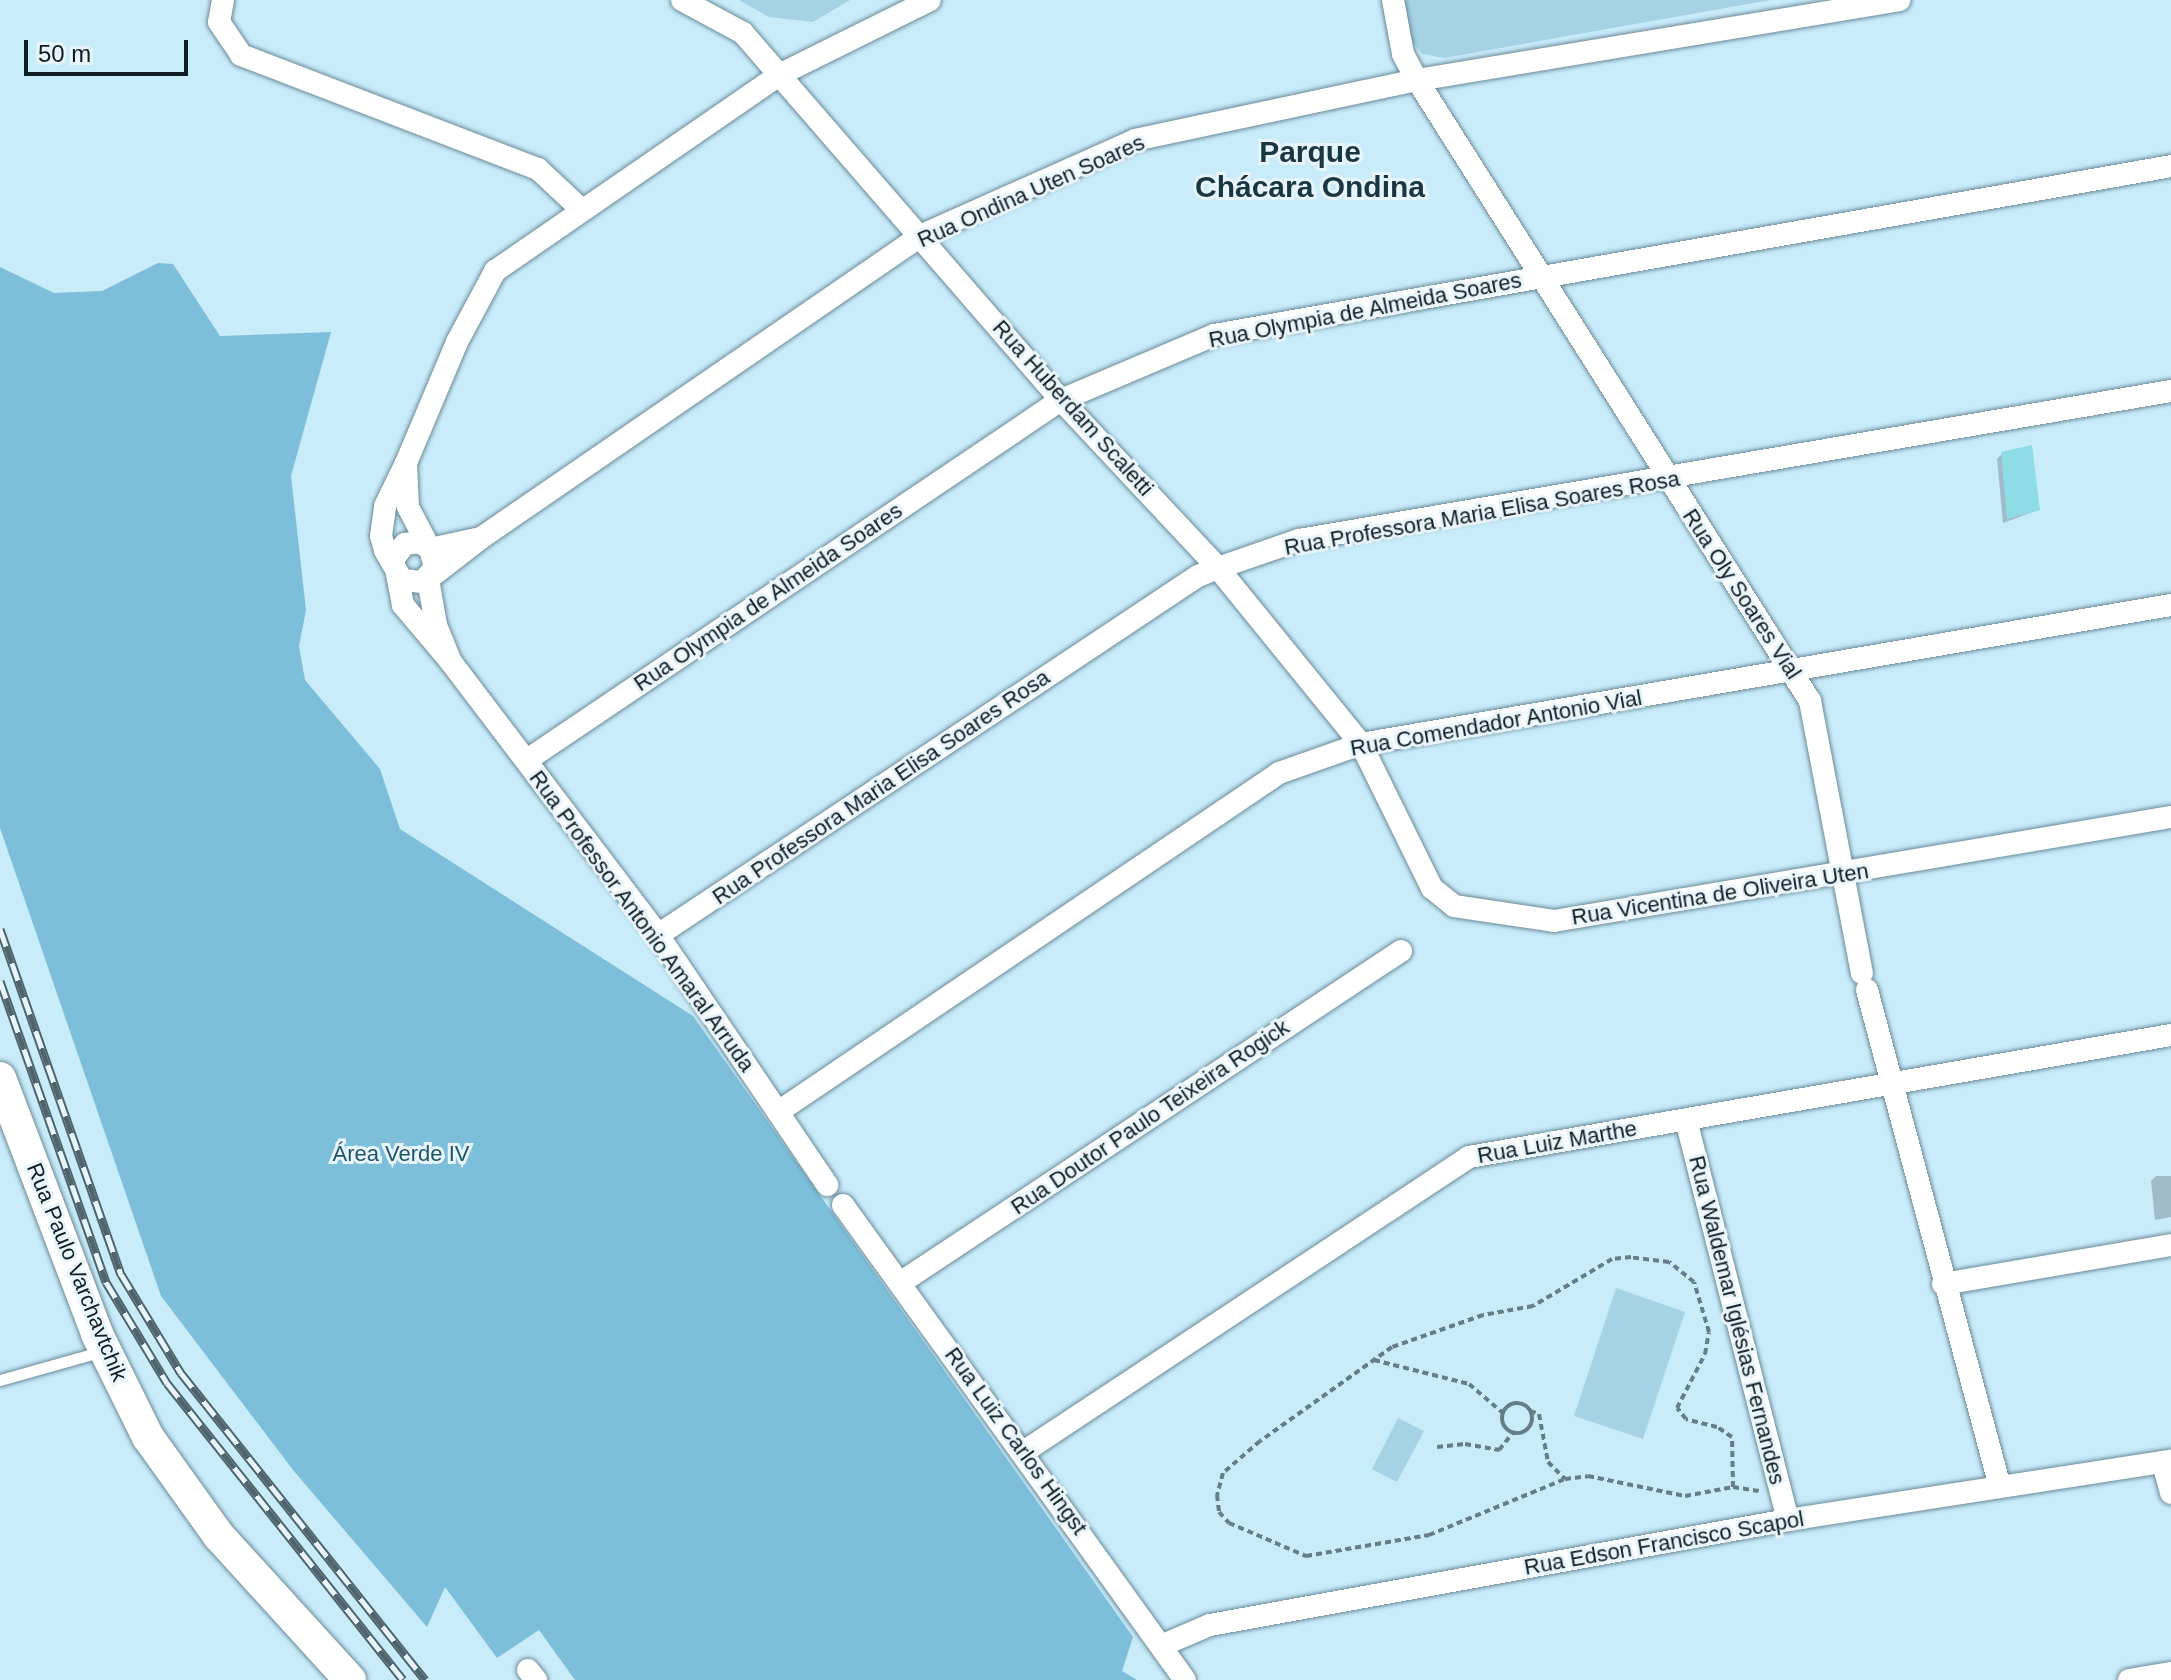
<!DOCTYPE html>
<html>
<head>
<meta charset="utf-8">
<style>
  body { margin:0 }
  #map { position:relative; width:2171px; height:1680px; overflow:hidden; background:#c9ecfb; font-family:Arial,sans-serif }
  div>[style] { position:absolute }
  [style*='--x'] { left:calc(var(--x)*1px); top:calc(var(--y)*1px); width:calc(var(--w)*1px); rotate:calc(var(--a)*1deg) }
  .green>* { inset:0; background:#a6d2e5 }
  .forest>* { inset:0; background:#7dbfdb }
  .shadow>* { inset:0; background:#0003 }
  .building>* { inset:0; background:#8edce6 }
  .path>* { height:4px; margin-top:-2px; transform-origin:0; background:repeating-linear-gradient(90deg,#657d86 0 6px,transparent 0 10px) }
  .path>.ring { margin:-2px; padding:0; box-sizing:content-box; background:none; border:4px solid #657d86; border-radius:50% }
  .roads { filter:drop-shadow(0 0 2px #6a8a97) drop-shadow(0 0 2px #6a8a97) }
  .lane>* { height:11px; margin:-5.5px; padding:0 5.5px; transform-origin:5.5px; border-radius:5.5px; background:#fff }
  .street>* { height:22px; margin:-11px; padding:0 11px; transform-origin:11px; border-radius:11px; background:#fff }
  .secondary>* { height:32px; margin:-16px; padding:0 16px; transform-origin:16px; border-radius:16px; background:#fff }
  .rail>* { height:9px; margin-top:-4.5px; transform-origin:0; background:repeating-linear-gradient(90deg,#e8f5fb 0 18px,#4f646c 0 36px); box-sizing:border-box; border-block:2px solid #4f646c }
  span { translate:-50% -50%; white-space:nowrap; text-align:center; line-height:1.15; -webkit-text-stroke:6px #e8f5fb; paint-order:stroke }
  .street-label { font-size:22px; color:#101d22 }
  .park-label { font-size:22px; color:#1f5569 }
  .district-label { font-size:30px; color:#193743; font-weight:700 }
  .scale { position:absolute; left:24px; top:40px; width:164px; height:36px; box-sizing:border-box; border:4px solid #101d22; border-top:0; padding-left:10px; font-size:24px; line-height:28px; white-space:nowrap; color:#101d22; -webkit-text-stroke:6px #e8f5fb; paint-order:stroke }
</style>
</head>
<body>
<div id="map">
  <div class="green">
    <div style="clip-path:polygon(739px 0,850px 0,813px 22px,769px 17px)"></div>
    <div style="clip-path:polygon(1403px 0,1771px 0,1444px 58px,1423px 54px,1411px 41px)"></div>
    <div style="clip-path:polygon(1616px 1288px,1685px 1312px,1643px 1439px,1574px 1416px)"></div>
    <div style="clip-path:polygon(1398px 1418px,1424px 1431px,1397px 1482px,1372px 1469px)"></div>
  </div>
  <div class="forest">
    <div style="clip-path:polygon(158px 263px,173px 264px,220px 336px,331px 332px,291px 476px,306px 610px,299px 646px,305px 680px,380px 769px,400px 829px,693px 1016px,1133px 1637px,1122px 1671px,1137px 1680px,575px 1680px,539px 1630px,497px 1658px,445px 1587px,427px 1627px,293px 1470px,161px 1296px,0 828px,0 267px,54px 293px,102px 291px)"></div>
  </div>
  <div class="shadow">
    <div style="clip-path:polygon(2002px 454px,2038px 510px,2003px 523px,1997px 459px)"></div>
    <div style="clip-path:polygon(2156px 1176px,2171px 1176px,2171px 1217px,2155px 1220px,2151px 1181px)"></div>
  </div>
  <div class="building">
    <div style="clip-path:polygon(2032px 445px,2040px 510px,2007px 519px,2001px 452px)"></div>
  </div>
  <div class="path">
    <div style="--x:1374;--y:1360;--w:98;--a:14.2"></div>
    <div style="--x:1469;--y:1384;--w:45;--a:40.5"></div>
    <div class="ring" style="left:1502px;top:1403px;width:26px;height:26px"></div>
    <div style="--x:1530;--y:1411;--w:9;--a:18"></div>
    <div style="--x:1539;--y:1414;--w:49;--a:79.4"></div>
    <div style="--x:1548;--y:1462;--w:24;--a:45"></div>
    <div style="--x:1437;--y:1447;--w:28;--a:-6"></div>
    <div style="--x:1465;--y:1444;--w:35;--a:10"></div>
    <div style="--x:1499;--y:1450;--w:22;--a:-51"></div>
    <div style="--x:1733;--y:1487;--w:50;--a:-91.1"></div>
    <div style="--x:1732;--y:1437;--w:18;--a:-146"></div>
    <div style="--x:1717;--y:1427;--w:32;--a:-166"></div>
    <div style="--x:1686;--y:1419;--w:14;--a:-129"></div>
    <div style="--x:1677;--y:1408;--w:61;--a:-62.6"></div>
    <div style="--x:1705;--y:1354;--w:22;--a:-80"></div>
    <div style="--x:1709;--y:1332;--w:52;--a:-106.7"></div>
    <div style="--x:1694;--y:1282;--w:32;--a:-141"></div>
    <div style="--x:1669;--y:1262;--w:38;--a:-173"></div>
    <div style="--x:1631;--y:1257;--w:19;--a:174"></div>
    <div style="--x:1612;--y:1259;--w:92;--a:149.3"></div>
    <div style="--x:1533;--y:1306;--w:51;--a:169.8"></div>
    <div style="--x:1483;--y:1315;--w:96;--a:160.6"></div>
    <div style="--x:1392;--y:1347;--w:162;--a:144.5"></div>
    <div style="--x:1260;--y:1441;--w:49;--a:139.1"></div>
    <div style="--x:1223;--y:1473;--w:23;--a:105"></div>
    <div style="--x:1217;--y:1495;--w:17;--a:83"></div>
    <div style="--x:1219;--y:1512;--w:15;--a:48"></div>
    <div style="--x:1229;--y:1523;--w:84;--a:23.2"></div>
    <div style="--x:1306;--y:1556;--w:125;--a:-9.7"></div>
    <div style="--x:1429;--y:1535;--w:147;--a:-22.4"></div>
    <div style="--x:1565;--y:1479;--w:23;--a:-7"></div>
    <div style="--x:1588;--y:1476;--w:99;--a:11.7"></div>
    <div style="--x:1685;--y:1496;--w:49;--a:-10.6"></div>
    <div style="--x:1733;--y:1487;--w:26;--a:9"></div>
  </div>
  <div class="roads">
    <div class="lane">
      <div style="--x:0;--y:1380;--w:107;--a:-15.7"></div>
    </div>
    <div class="street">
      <div style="--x:223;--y:0;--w:22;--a:100"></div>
      <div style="--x:219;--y:22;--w:40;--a:56"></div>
      <div style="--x:241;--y:55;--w:318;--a:21"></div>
      <div style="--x:538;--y:169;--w:60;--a:43"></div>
      <div style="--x:682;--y:0;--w:69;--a:28.4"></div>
      <div style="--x:743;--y:33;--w:486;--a:49.1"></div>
      <div style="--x:1061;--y:400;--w:230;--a:46.9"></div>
      <div style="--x:1218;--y:568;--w:227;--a:50.9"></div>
      <div style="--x:1361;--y:744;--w:161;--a:63.8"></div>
      <div style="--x:1432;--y:888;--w:28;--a:39"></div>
      <div style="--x:1454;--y:906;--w:101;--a:8.5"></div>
      <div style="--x:1554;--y:921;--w:626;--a:-9.57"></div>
      <div style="--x:1393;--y:0;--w:55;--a:79.5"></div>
      <div style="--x:1403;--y:54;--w:30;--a:62"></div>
      <div style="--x:1417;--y:80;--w:735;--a:57.67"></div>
      <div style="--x:1810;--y:701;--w:277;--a:79.2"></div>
      <div style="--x:406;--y:463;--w:131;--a:-67.1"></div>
      <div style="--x:457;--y:342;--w:81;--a:-61.8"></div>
      <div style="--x:495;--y:271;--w:347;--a:-34.6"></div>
      <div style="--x:781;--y:74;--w:166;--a:-26.4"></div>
      <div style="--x:481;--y:538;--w:535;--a:-34.49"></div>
      <div style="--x:922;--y:235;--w:233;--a:-24"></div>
      <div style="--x:1135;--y:140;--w:288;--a:-12"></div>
      <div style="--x:1417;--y:80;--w:489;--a:-9.4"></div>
      <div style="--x:392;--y:561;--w:21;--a:-53"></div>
      <div style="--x:405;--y:544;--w:14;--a:-8"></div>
      <div style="--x:419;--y:542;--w:13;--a:32"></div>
      <div style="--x:430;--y:549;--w:20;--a:75"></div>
      <div style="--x:435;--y:568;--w:19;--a:133"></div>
      <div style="--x:422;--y:582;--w:20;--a:-174"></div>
      <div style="--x:402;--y:580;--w:34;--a:-120"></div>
      <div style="--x:385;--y:550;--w:15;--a:-106"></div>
      <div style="--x:381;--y:536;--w:30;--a:-82"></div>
      <div style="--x:385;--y:506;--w:48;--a:-64"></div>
      <div style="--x:406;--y:463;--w:44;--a:87.4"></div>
      <div style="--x:408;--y:507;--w:47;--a:62.4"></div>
      <div style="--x:430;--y:549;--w:52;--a:-12.2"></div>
      <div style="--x:481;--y:538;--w:67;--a:142.3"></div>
      <div style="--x:428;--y:579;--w:47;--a:80.1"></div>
      <div style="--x:436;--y:625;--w:40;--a:68"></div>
      <div style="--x:451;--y:662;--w:75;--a:-130.1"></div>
      <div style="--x:403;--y:605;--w:31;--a:-101"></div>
      <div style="--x:451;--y:662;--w:343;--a:52.8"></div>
      <div style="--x:658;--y:935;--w:302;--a:55.9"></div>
      <div style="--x:527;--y:760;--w:644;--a:-33.99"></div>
      <div style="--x:1061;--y:400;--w:166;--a:-23"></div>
      <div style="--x:1214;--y:335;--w:972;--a:-10.01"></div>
      <div style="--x:658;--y:935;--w:648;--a:-33.62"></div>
      <div style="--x:1198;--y:576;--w:22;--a:-22"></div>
      <div style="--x:1218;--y:568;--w:86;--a:-19.1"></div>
      <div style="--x:1299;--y:540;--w:885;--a:-9.7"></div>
      <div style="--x:1867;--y:990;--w:514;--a:75.02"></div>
      <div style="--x:778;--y:1112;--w:605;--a:-34.08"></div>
      <div style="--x:1279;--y:773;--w:87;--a:-19.5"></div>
      <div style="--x:1361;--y:744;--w:822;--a:-9.74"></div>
      <div style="--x:1686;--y:1120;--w:413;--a:75.7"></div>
      <div style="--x:843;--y:1205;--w:585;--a:54.25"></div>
      <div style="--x:900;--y:1283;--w:601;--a:-33.53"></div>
      <div style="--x:1943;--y:1284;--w:231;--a:-9.7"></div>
      <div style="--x:1025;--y:1451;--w:533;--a:-33.51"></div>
      <div style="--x:1469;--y:1157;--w:713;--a:-9.86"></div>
      <div style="--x:2163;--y:1463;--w:31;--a:75"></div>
      <div style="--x:1163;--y:1645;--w:51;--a:-23.1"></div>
      <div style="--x:1210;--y:1625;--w:587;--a:-10.3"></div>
      <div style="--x:1788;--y:1520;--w:388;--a:-8.8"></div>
      <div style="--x:528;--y:1670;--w:13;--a:51"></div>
      <div style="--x:2129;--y:1680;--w:43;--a:-9.5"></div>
    </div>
    <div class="secondary">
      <div style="--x:0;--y:1078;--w:274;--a:69.2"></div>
      <div style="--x:97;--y:1334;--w:115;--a:63.7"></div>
      <div style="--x:148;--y:1437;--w:122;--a:54.4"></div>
      <div style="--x:219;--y:1536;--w:195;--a:47.7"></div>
    </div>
  </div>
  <div class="rail">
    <div style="--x:0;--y:929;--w:366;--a:70.7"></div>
    <div style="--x:121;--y:1274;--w:116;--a:58.8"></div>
    <div style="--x:181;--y:1373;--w:392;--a:51.5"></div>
    <div style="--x:0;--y:981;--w:319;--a:70.6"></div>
    <div style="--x:106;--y:1282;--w:118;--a:58.9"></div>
    <div style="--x:167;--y:1383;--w:379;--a:51.5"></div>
  </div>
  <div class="street-label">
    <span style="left:1031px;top:191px;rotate:-24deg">Rua Ondina Uten Soares</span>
    <span style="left:1365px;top:310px;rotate:-11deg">Rua Olympia de Almeida Soares</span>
    <span style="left:1073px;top:408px;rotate:48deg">Rua Huberdam Scaletti</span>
    <span style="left:1482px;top:513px;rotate:-10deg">Rua Professora Maria Elisa Soares Rosa</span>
    <span style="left:1742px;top:594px;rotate:57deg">Rua Oly Soares Vial</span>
    <span style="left:768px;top:597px;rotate:-34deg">Rua Olympia de Almeida Soares</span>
    <span style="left:1496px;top:723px;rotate:-10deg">Rua Comendador Antonio Vial</span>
    <span style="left:881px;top:787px;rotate:-34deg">Rua Professora Maria Elisa Soares Rosa</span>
    <span style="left:1720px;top:894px;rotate:-9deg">Rua Vicentina de Oliveira Uten</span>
    <span style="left:642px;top:921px;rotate:54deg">Rua Professor Antonio Amaral Arruda</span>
    <span style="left:1150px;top:1117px;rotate:-34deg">Rua Doutor Paulo Teixeira Rogick</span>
    <span style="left:1557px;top:1142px;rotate:-10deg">Rua Luiz Marthe</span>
    <span style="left:77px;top:1272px;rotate:68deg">Rua Paulo Varchavtchik</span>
    <span style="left:1737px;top:1320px;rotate:76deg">Rua Waldemar Iglésias Fernandes</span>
    <span style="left:1016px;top:1441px;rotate:54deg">Rua Luiz Carlos Hingst</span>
    <span style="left:1664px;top:1543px;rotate:-10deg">Rua Edson Francisco Scapol</span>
  </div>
  <div class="park-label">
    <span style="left:401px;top:1154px">Área Verde IV</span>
  </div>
  <div class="district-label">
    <span style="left:1310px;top:169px">Parque<br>Chácara Ondina</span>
  </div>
  <div class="scale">50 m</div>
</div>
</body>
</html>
